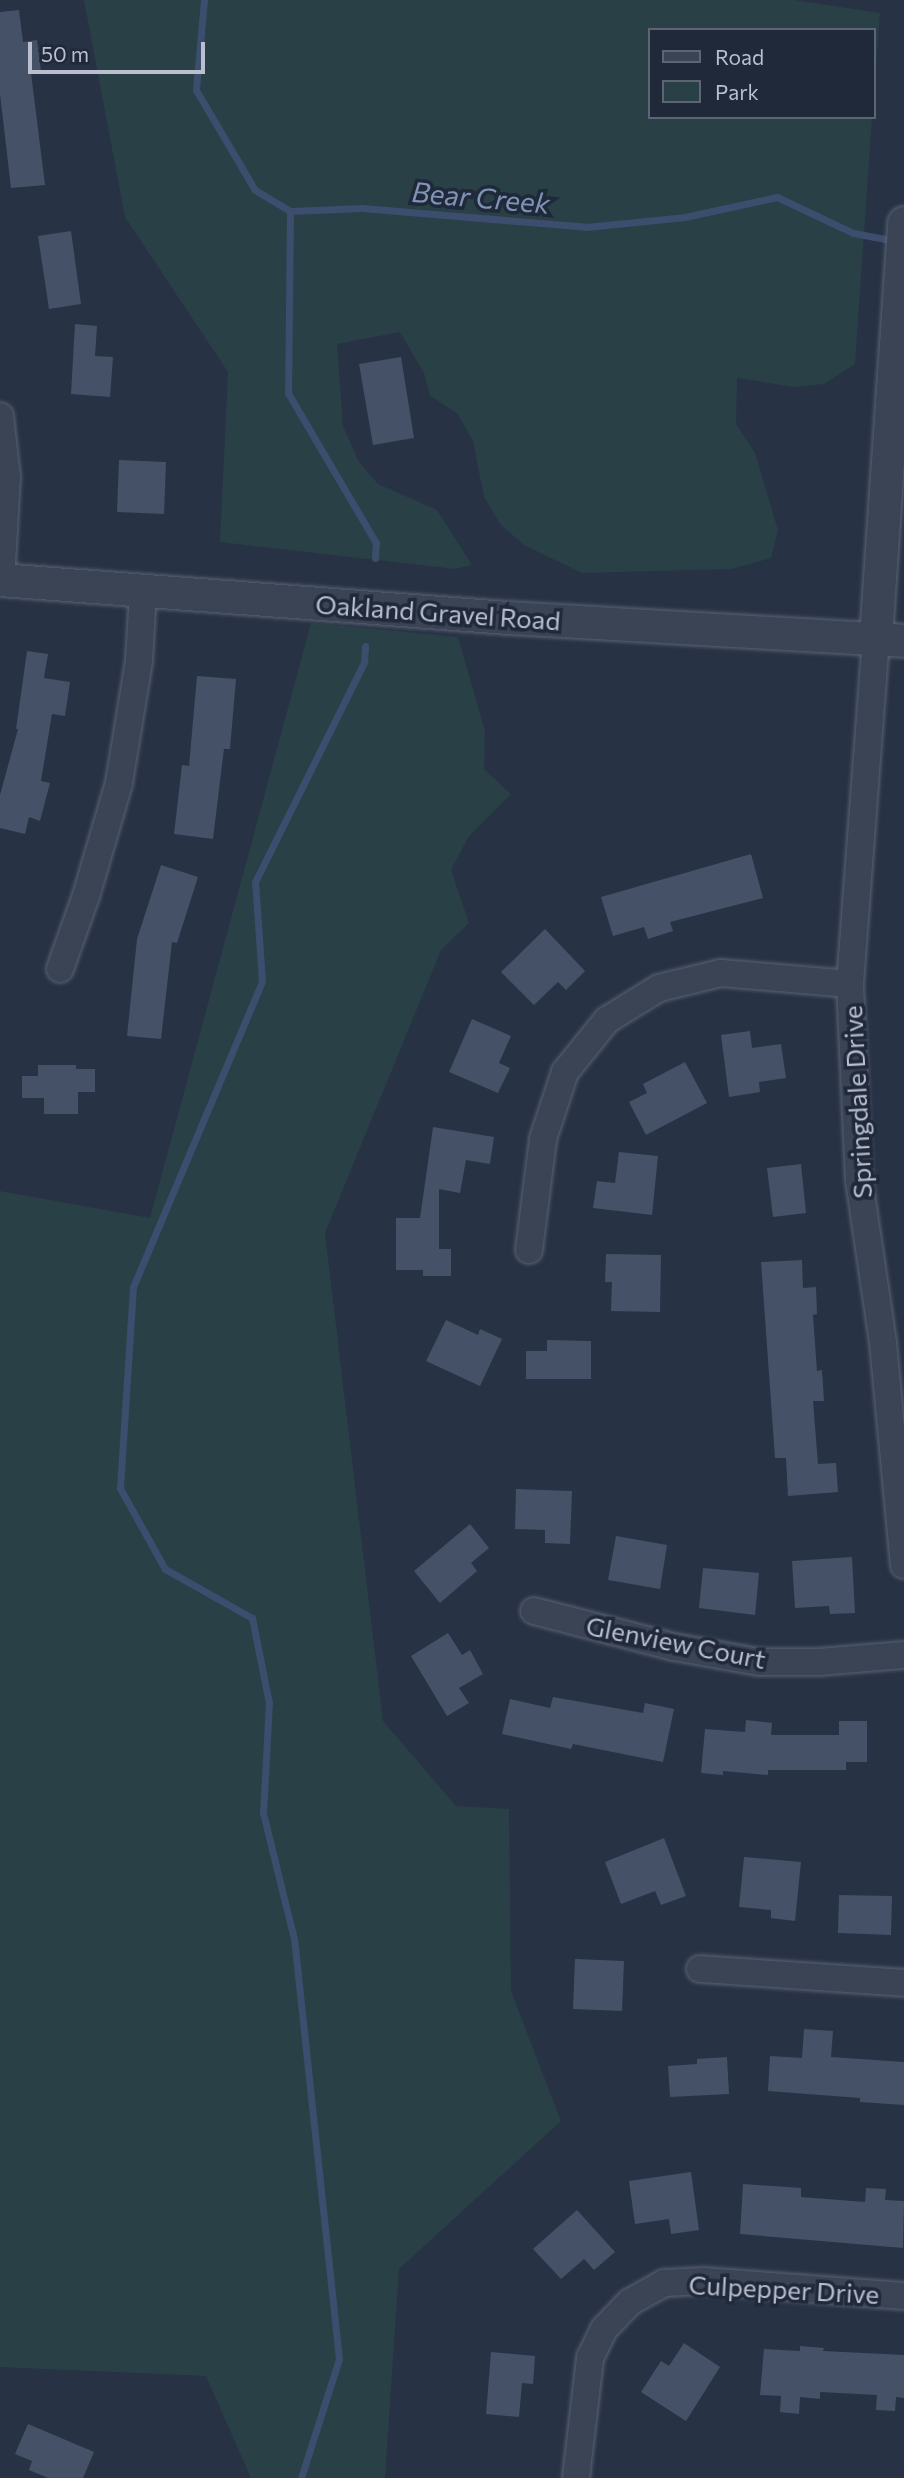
<!DOCTYPE html>
<html>
<head>
<meta charset="utf-8">
<style>
  body { margin:0 }
  #map { position:relative; width:904px; height:2478px; overflow:hidden; background:#273245; font-family:Commissioner,sans-serif }
  div>[style] { position:absolute }
  [style*='--x'] { left:calc(var(--x)*1px); top:calc(var(--y)*1px); width:calc(var(--w)*1px); rotate:calc(var(--a)*1deg) }
  .green>* { inset:0; background:#294046 }
  .stream>* { height:7px; margin:-3.5px; padding:0 3.5px; transform-origin:3.5px; border-radius:3.5px; background:#3c4d6e }
  .building>* { inset:0; background:#455167 }
  .roads { filter:drop-shadow(0 0 2px #5a6272) drop-shadow(0 0 2px #5a6272) }
  .minor>* { height:26px; margin:-13px; padding:0 13px; transform-origin:13px; border-radius:13px; background:#3b4454 }
  .tertiary>* { height:32px; margin:-16px; padding:0 16px; transform-origin:16px; border-radius:16px; background:#3b4454 }
  span { translate:-50% -50%; white-space:nowrap; text-align:center; line-height:1.15; -webkit-text-stroke:7px #20293a; paint-order:stroke }
  .street-label { font-size:26px; color:#b9bfce }
  .water-label { font-size:28px; color:#7f93b5; font-style:italic }
  .legend { position:absolute; left:648px; top:28px; width:228px; height:91px; box-sizing:border-box; background:#20293a; border:2px solid #5d6575; margin:0; padding:9px 12px; list-style:none; font-size:21px; color:#b9bfce }
  .legend li { display:flex; align-items:center; gap:14px; height:35px }
  .legend b { width:35px; border:2px solid #5d6575 }
  .scale { position:absolute; left:28px; top:42px; width:177px; height:32px; box-sizing:border-box; border:4px solid #b9bfce; border-top:0; padding-left:9px; font-size:21px; line-height:24px; white-space:nowrap; color:#b9bfce; -webkit-text-stroke:5px #20293a; paint-order:stroke }
</style>
</head>
<body>
<div id="map">
  <div class="green">
    <div style="clip-path:polygon(84px 0,794px 0,880px 13px,874px 88px,874px 30px,650px 30px,650px 117px,872px 117px,855px 364px,824px 384px,794px 387px,737px 378px,736px 424px,755px 453px,778px 530px,771px 558px,732px 569px,582px 573px,524px 545px,501px 525px,484px 497px,473px 441px,457px 413px,430px 396px,424px 373px,400px 332px,337px 344px,343px 426px,359px 462px,378px 484px,437px 510px,472px 565px,455px 569px,220px 542px,228px 372px,125px 217px)"></div>
    <div style="clip-path:polygon(311px 623px,458px 637px,485px 731px,484px 769px,511px 794px,469px 836px,451px 870px,469px 923px,441px 950px,325px 1233px,383px 1721px,456px 1806px,509px 1809px,511px 1991px,561px 2121px,399px 2269px,385px 2478px,251px 2478px,206px 2376px,0 2367px,0 1191px,150px 1218px)"></div>
  </div>
  <div class="stream">
    <div style="--x:204;--y:0;--w:90;--a:95.1"></div>
    <div style="--x:196;--y:90;--w:116;--a:59.5"></div>
    <div style="--x:255;--y:190;--w:41;--a:31"></div>
    <div style="--x:290;--y:211;--w:72;--a:-2.4"></div>
    <div style="--x:362;--y:208;--w:225;--a:4.8"></div>
    <div style="--x:586;--y:227;--w:100;--a:-5.8"></div>
    <div style="--x:685;--y:217;--w:94;--a:-12.3"></div>
    <div style="--x:777;--y:197;--w:84;--a:25.3"></div>
    <div style="--x:853;--y:233;--w:44;--a:10.5"></div>
    <div style="--x:290;--y:211;--w:182;--a:90.6"></div>
    <div style="--x:288;--y:393;--w:174;--a:59.6"></div>
    <div style="--x:376;--y:543;--w:15;--a:94"></div>
    <div style="--x:301;--y:2478;--w:125;--a:-72.3"></div>
    <div style="--x:339;--y:2359;--w:422;--a:-96.1"></div>
    <div style="--x:294;--y:1939;--w:130;--a:-103.8"></div>
    <div style="--x:263;--y:1813;--w:110;--a:-86.9"></div>
    <div style="--x:269;--y:1703;--w:87;--a:-101.3"></div>
    <div style="--x:252;--y:1618;--w:100;--a:-150.6"></div>
    <div style="--x:165;--y:1569;--w:93;--a:-119.1"></div>
    <div style="--x:120;--y:1488;--w:201;--a:-86.3"></div>
    <div style="--x:133;--y:1287;--w:332;--a:-67.1"></div>
    <div style="--x:262;--y:981;--w:99;--a:-94"></div>
    <div style="--x:255;--y:882;--w:246;--a:-63.6"></div>
    <div style="--x:364;--y:662;--w:16;--a:-86"></div>
  </div>
  <div class="building">
    <div style="clip-path:polygon(19px 10px,23px 42px,37px 40px,41px 71px,31px 73px,45px 185px,11px 188px,0 94px,0 12px)"></div>
    <div style="clip-path:polygon(71px 231px,81px 304px,49px 309px,38px 236px)"></div>
    <div style="clip-path:polygon(75px 324px,97px 326px,95px 356px,113px 357px,110px 397px,71px 394px)"></div>
    <div style="clip-path:polygon(401px 357px,414px 438px,373px 445px,359px 364px)"></div>
    <div style="clip-path:polygon(119px 460px,166px 462px,164px 514px,117px 512px)"></div>
    <div style="clip-path:polygon(27px 651px,48px 654px,44px 678px,70px 682px,65px 716px,52px 714px,41px 781px,50px 783px,40px 821px,29px 817px,25px 834px,0 828px,0 795px,18px 729px,16px 729px)"></div>
    <div style="clip-path:polygon(197px 676px,236px 679px,230px 749px,224px 749px,213px 839px,174px 834px,182px 765px,189px 766px)"></div>
    <div style="clip-path:polygon(751px 854px,763px 898px,670px 922px,673px 931px,648px 939px,644px 927px,613px 936px,601px 897px)"></div>
    <div style="clip-path:polygon(161px 865px,198px 877px,177px 943px,172px 942px,161px 1039px,127px 1036px,137px 939px)"></div>
    <div style="clip-path:polygon(545px 929px,585px 971px,566px 990px,558px 982px,534px 1005px,501px 972px)"></div>
    <div style="clip-path:polygon(472px 1019px,511px 1036px,499px 1063px,510px 1068px,498px 1093px,449px 1072px)"></div>
    <div style="clip-path:polygon(750px 1031px,752px 1048px,781px 1044px,786px 1078px,759px 1082px,760px 1092px,729px 1097px,721px 1035px)"></div>
    <div style="clip-path:polygon(685px 1062px,707px 1103px,646px 1135px,629px 1102px,647px 1093px,643px 1084px)"></div>
    <div style="clip-path:polygon(38px 1065px,76px 1065px,76px 1069px,95px 1069px,95px 1092px,78px 1092px,78px 1114px,44px 1114px,44px 1098px,22px 1098px,22px 1076px,38px 1076px)"></div>
    <div style="clip-path:polygon(433px 1127px,494px 1137px,490px 1164px,466px 1160px,460px 1193px,439px 1189px,439px 1249px,451px 1249px,451px 1276px,423px 1276px,423px 1270px,396px 1270px,396px 1218px,420px 1218px)"></div>
    <div style="clip-path:polygon(619px 1152px,658px 1156px,652px 1215px,593px 1208px,597px 1181px,615px 1183px)"></div>
    <div style="clip-path:polygon(801px 1164px,806px 1213px,773px 1217px,767px 1168px)"></div>
    <div style="clip-path:polygon(606px 1254px,661px 1255px,660px 1312px,611px 1311px,612px 1282px,605px 1282px)"></div>
    <div style="clip-path:polygon(802px 1260px,803px 1288px,816px 1287px,817px 1314px,813px 1315px,817px 1371px,822px 1370px,824px 1401px,813px 1401px,818px 1464px,836px 1463px,838px 1492px,788px 1496px,786px 1458px,775px 1458px,761px 1262px)"></div>
    <div style="clip-path:polygon(446px 1320px,478px 1335px,480px 1329px,502px 1339px,480px 1386px,426px 1361px)"></div>
    <div style="clip-path:polygon(547px 1340px,591px 1341px,591px 1379px,526px 1379px,526px 1351px,547px 1351px)"></div>
    <div style="clip-path:polygon(516px 1489px,572px 1491px,570px 1544px,545px 1543px,545px 1530px,515px 1529px)"></div>
    <div style="clip-path:polygon(470px 1524px,489px 1548px,471px 1563px,477px 1571px,440px 1603px,414px 1571px)"></div>
    <div style="clip-path:polygon(616px 1536px,667px 1545px,660px 1589px,608px 1580px)"></div>
    <div style="clip-path:polygon(852px 1557px,855px 1613px,830px 1614px,829px 1606px,795px 1608px,792px 1561px)"></div>
    <div style="clip-path:polygon(703px 1568px,759px 1573px,755px 1615px,699px 1608px)"></div>
    <div style="clip-path:polygon(448px 1633px,462px 1655px,470px 1650px,483px 1674px,459px 1688px,469px 1703px,447px 1716px,411px 1656px)"></div>
    <div style="clip-path:polygon(553px 1697px,643px 1713px,645px 1703px,674px 1709px,663px 1762px,573px 1744px,571px 1749px,502px 1734px,510px 1699px,550px 1708px)"></div>
    <div style="clip-path:polygon(746px 1720px,772px 1723px,771px 1735px,839px 1735px,839px 1721px,867px 1721px,867px 1762px,846px 1762px,846px 1770px,768px 1770px,768px 1775px,723px 1771px,723px 1775px,701px 1773px,705px 1729px,745px 1732px)"></div>
    <div style="clip-path:polygon(664px 1838px,686px 1896px,661px 1905px,655px 1891px,621px 1904px,605px 1862px)"></div>
    <div style="clip-path:polygon(744px 1857px,801px 1862px,795px 1921px,771px 1918px,771px 1910px,739px 1907px)"></div>
    <div style="clip-path:polygon(839px 1895px,892px 1896px,891px 1935px,838px 1933px)"></div>
    <div style="clip-path:polygon(575px 1959px,624px 1961px,622px 2011px,573px 2009px)"></div>
    <div style="clip-path:polygon(804px 2029px,833px 2031px,831px 2057px,904px 2062px,904px 2105px,860px 2102px,860px 2098px,768px 2091px,770px 2056px,802px 2058px)"></div>
    <div style="clip-path:polygon(727px 2057px,729px 2094px,670px 2097px,668px 2066px,697px 2064px,697px 2059px)"></div>
    <div style="clip-path:polygon(691px 2172px,699px 2230px,671px 2234px,669px 2219px,635px 2224px,629px 2181px)"></div>
    <div style="clip-path:polygon(743px 2184px,801px 2188px,801px 2197px,865px 2202px,866px 2188px,886px 2189px,885px 2200px,904px 2201px,903px 2248px,740px 2234px)"></div>
    <div style="clip-path:polygon(577px 2210px,615px 2252px,594px 2270px,584px 2259px,561px 2279px,533px 2249px)"></div>
    <div style="clip-path:polygon(684px 2343px,720px 2367px,686px 2421px,641px 2392px,661px 2361px,669px 2366px)"></div>
    <div style="clip-path:polygon(800px 2346px,824px 2348px,823px 2351px,904px 2355px,904px 2398px,896px 2397px,895px 2411px,876px 2410px,877px 2395px,820px 2392px,820px 2399px,800px 2397px,799px 2414px,780px 2412px,781px 2396px,760px 2395px,764px 2349px,800px 2351px)"></div>
    <div style="clip-path:polygon(491px 2352px,535px 2356px,533px 2384px,522px 2383px,519px 2417px,486px 2414px)"></div>
    <div style="clip-path:polygon(28px 2424px,94px 2452px,83px 2478px,48px 2478px,29px 2470px,32px 2461px,15px 2454px)"></div>
  </div>
  <div class="roads">
    <div class="minor">
      <div style="--x:0;--y:416;--w:61;--a:83.5"></div>
      <div style="--x:7;--y:477;--w:103;--a:93.3"></div>
      <div style="--x:876;--y:638;--w:347;--a:94.3"></div>
      <div style="--x:850;--y:984;--w:196;--a:87.4"></div>
      <div style="--x:859;--y:1180;--w:165;--a:81.6"></div>
      <div style="--x:883;--y:1343;--w:223;--a:84.6"></div>
      <div style="--x:60;--y:969;--w:77;--a:-70.4"></div>
      <div style="--x:86;--y:896;--w:118;--a:-73.7"></div>
      <div style="--x:119;--y:783;--w:124;--a:-80.7"></div>
      <div style="--x:139;--y:661;--w:69;--a:-86.7"></div>
      <div style="--x:529;--y:1250;--w:112;--a:-82.8"></div>
      <div style="--x:543;--y:1139;--w:71;--a:-71.8"></div>
      <div style="--x:565;--y:1072;--w:67;--a:-51.1"></div>
      <div style="--x:607;--y:1020;--w:61;--a:-31.6"></div>
      <div style="--x:659;--y:988;--w:64;--a:-13.6"></div>
      <div style="--x:721;--y:973;--w:129;--a:4.9"></div>
      <div style="--x:534;--y:1611;--w:145;--a:14.4"></div>
      <div style="--x:674;--y:1647;--w:86;--a:10"></div>
      <div style="--x:759;--y:1662;--w:60;--a:0"></div>
      <div style="--x:819;--y:1662;--w:85;--a:-4.7"></div>
      <div style="--x:700;--y:1969;--w:204;--a:3.9"></div>
      <div style="--x:576;--y:2478;--w:121;--a:-83.3"></div>
      <div style="--x:590;--y:2358;--w:32;--a:-64"></div>
      <div style="--x:604;--y:2329;--w:37;--a:-46"></div>
      <div style="--x:630;--y:2302;--w:39;--a:-29"></div>
      <div style="--x:664;--y:2283;--w:40;--a:-2.9"></div>
      <div style="--x:704;--y:2281;--w:201;--a:4.3"></div>
    </div>
    <div class="tertiary">
      <div style="--x:0;--y:580;--w:509;--a:4.28"></div>
      <div style="--x:508;--y:618;--w:397;--a:3.3"></div>
      <div style="--x:876;--y:638;--w:416;--a:-86.1"></div>
    </div>
  </div>
  <div class="street-label">
    <span style="left:438px;top:612px;rotate:4deg">Oakland Gravel Road</span>
    <span style="left:857px;top:1102px;rotate:-93deg">Springdale Drive</span>
    <span style="left:676px;top:1642px;rotate:11deg">Glenview Court</span>
    <span style="left:784px;top:2289px;rotate:3deg">Culpepper Drive</span>
  </div>
  <div class="water-label">
    <span style="left:481px;top:197px;rotate:5deg">Bear Creek</span>
  </div>
  <ul class="legend">
  <li><b style="height:9px;background:#3b4454"></b>Road</li>
  <li><b style="height:19px;background:#294046"></b>Park</li>
  </ul>
  <div class="scale">50 m</div>
</div>
</body>
</html>
